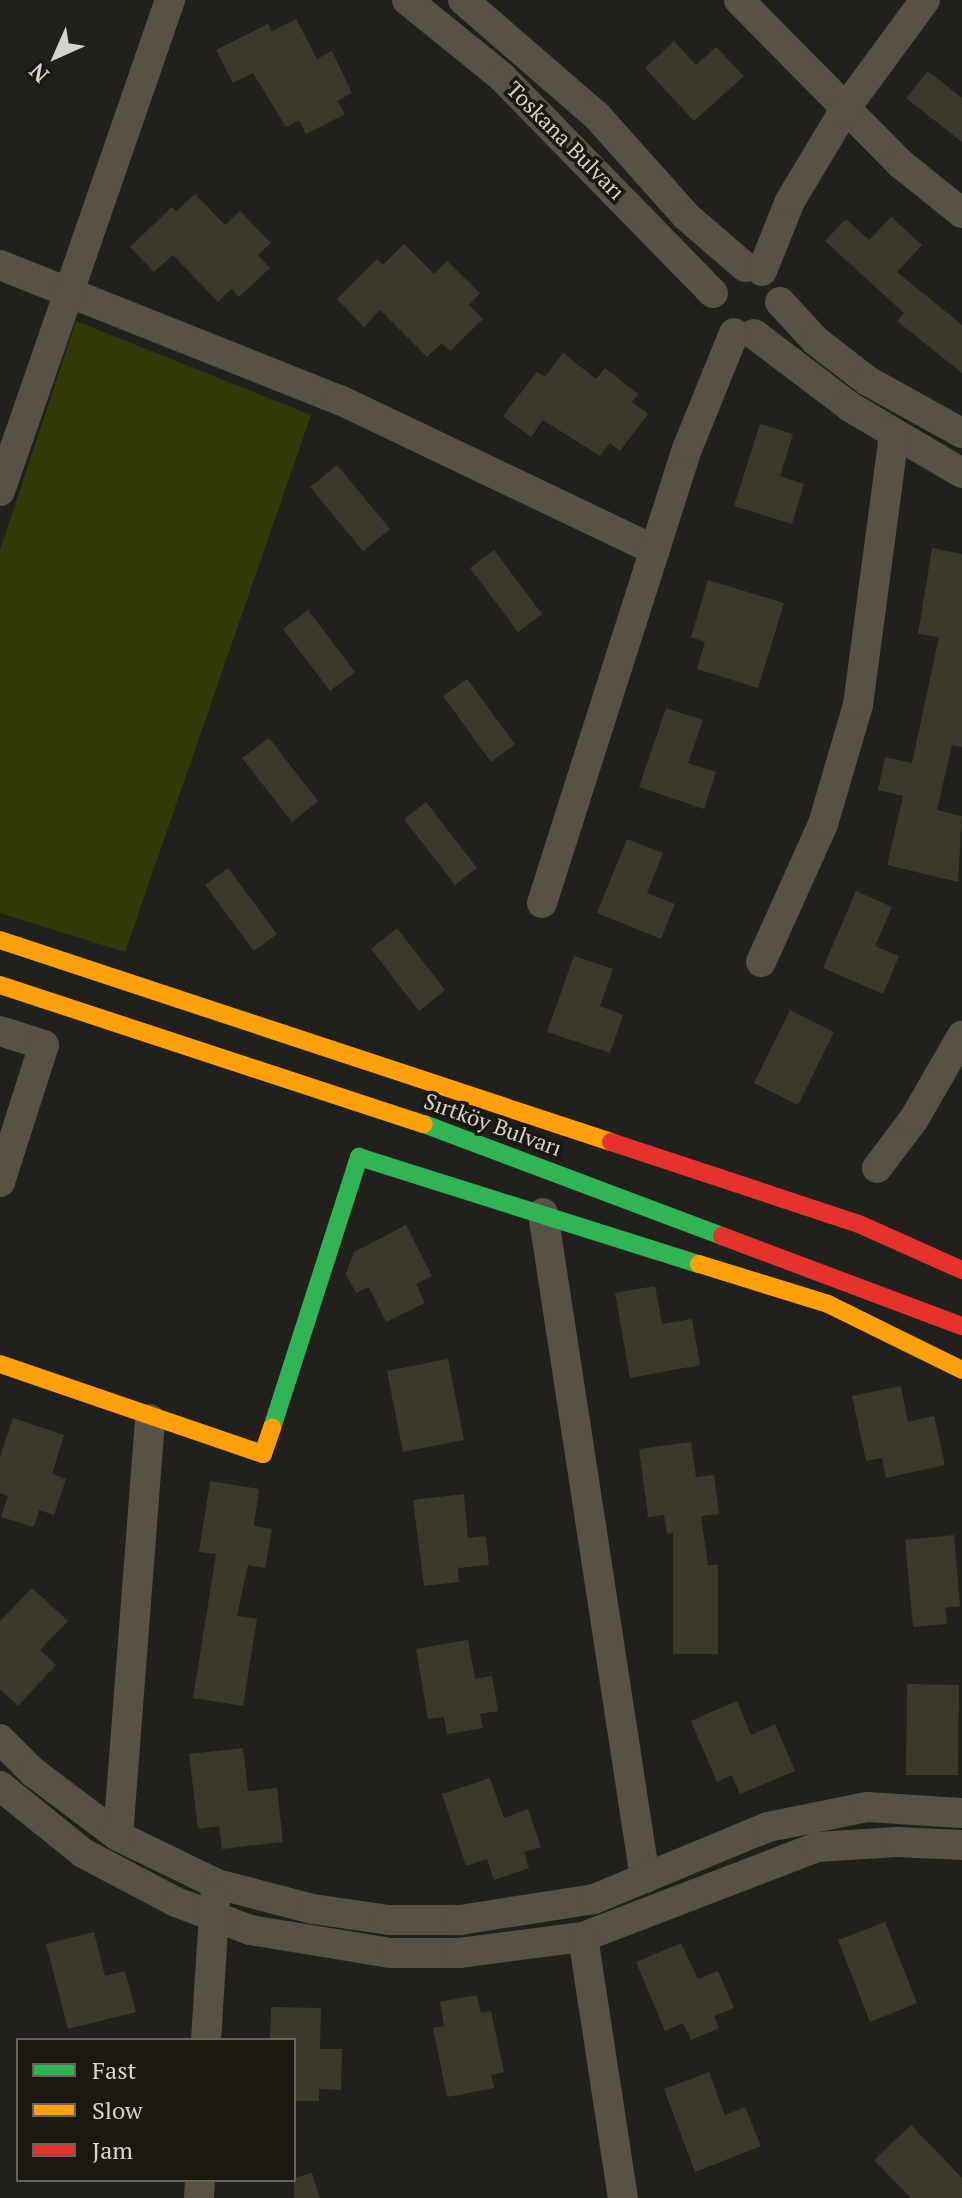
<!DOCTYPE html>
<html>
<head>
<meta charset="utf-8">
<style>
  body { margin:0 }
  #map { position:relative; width:962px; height:2198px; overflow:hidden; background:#21201c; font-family:"PT Serif",serif }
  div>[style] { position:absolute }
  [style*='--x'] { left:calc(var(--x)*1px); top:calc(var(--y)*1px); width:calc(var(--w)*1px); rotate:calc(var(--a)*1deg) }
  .green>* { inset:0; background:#323807 }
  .building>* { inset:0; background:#3c392c }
  .street>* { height:30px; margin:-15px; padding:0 15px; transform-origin:15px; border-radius:15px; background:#575146 }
  .fast>* { height:18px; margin:-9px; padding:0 9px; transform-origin:9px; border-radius:9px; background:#30b455 }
  .slow>* { height:18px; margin:-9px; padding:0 9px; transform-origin:9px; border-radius:9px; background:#ff9f0a }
  .jam>* { height:18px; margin:-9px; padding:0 9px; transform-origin:9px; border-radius:9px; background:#e5322d }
  span { translate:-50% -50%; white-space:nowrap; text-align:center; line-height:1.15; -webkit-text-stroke:7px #1a1810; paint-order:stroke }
  .street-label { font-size:22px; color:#d5d3ce }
  .legend { position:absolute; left:16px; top:2038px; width:280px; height:144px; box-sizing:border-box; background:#1a1810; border:2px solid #65635c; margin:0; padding:10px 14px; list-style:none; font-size:24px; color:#d5d3ce }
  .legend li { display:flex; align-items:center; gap:16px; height:40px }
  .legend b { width:40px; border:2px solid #65635c }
  .north { position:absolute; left:16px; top:16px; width:80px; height:80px; -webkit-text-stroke:6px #1a1810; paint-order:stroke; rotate:225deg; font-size:22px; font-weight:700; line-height:32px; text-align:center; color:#d5d3ce }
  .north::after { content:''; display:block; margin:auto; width:28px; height:36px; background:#d5d3ce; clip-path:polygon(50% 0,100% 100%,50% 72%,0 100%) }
</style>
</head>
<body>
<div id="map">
  <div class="green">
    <div style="clip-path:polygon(76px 321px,311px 415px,125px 952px,0 913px,0 550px)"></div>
  </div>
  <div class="building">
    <div style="clip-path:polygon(296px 19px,317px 59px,332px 51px,352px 93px,337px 101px,345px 114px,306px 134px,299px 120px,286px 127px,253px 73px,233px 83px,216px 50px,268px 24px,272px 31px)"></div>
    <div style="clip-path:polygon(674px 41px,696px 65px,716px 47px,744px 76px,694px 121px,645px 68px)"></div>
    <div style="clip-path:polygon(928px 71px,962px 98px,962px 142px,906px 98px)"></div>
    <div style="clip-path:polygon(195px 194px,225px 225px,240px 211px,271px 243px,258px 255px,270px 268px,239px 297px,231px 289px,218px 302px,173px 255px,154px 272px,130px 247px,172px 207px,176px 212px)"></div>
    <div style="clip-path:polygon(891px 217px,922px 245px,897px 272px,962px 325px,962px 373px,897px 321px,904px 313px,825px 241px,846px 219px,869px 240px)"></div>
    <div style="clip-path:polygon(404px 244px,434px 274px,447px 261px,480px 293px,469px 305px,483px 319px,450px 351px,442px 343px,427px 357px,380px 310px,364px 327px,337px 299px,377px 259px,383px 265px)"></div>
    <div style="clip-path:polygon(563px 353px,596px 379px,605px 368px,638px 394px,632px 402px,648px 414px,620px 451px,610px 443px,600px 456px,543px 420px,531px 437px,503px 416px,537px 372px,545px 377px)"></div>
    <div style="clip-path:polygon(760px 424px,793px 434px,780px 476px,804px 484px,792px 524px,734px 506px)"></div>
    <div style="clip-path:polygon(337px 465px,390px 529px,363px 551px,310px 487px)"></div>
    <div style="clip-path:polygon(932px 548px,962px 554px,962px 747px,952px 745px,937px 810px,962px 816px,958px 882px,887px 865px,903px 796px,878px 790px,885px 757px,912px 763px,939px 637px,918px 634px)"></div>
    <div style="clip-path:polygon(494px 550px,542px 614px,518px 632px,470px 568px)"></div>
    <div style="clip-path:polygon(708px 580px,784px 603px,758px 688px,697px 669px,705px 642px,691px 637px)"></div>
    <div style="clip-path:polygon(308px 610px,355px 672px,330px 691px,283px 629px)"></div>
    <div style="clip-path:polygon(467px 679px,515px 744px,491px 762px,443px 696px)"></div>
    <div style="clip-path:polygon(666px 708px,703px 720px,688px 763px,716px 772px,704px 809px,639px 787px)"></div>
    <div style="clip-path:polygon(269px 738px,318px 801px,292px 822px,242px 758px)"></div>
    <div style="clip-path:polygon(426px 802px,477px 868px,455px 885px,404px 819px)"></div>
    <div style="clip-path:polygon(627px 839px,663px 853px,647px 893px,675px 904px,661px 939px,597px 913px)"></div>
    <div style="clip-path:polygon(228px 868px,277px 934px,254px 951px,205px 885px)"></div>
    <div style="clip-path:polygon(856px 891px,892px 907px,875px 946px,899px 956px,883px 994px,823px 968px)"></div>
    <div style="clip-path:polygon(397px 928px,445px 990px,419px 1011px,371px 949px)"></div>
    <div style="clip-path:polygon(574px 956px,613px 969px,600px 1006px,623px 1015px,610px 1053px,547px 1032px)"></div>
    <div style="clip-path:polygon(790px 1010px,834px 1032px,798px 1105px,754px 1083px)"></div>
    <div style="clip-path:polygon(406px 1225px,432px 1276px,416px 1284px,425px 1303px,386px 1322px,369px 1287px,356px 1293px,346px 1274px,354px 1252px)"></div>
    <div style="clip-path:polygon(655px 1286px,662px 1324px,692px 1319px,700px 1365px,630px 1378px,615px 1293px)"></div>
    <div style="clip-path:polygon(448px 1359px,464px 1440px,403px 1452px,387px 1371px)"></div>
    <div style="clip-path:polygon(901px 1386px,908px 1422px,934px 1416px,945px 1465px,886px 1478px,882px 1458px,866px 1461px,852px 1396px)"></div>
    <div style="clip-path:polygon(13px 1418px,64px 1435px,52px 1474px,66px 1479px,54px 1515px,39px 1510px,34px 1527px,1px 1517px,8px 1496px,0 1493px,0 1457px)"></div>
    <div style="clip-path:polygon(691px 1442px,696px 1477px,714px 1475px,719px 1514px,701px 1516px,708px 1565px,718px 1565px,718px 1654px,673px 1654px,673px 1533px,667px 1534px,664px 1515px,648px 1517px,639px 1449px)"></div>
    <div style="clip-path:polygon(210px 1481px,259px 1489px,254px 1526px,272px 1529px,265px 1568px,248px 1565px,237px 1616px,257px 1619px,243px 1706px,193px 1698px,216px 1554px,199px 1552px)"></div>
    <div style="clip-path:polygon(464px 1494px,468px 1538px,486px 1536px,489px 1565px,458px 1568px,459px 1582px,424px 1586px,413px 1500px)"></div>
    <div style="clip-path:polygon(954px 1535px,960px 1606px,945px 1608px,947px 1624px,913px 1627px,905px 1540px)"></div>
    <div style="clip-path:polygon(32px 1588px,68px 1621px,40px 1650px,56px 1665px,18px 1706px,0 1689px,0 1621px)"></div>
    <div style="clip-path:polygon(468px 1640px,475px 1679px,492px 1676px,498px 1711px,480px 1714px,483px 1728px,447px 1734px,444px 1717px,428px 1719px,416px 1649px)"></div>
    <div style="clip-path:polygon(907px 1684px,959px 1685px,958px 1775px,906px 1775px)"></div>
    <div style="clip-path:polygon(737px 1701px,751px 1735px,775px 1724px,795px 1771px,740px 1794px,732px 1775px,717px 1782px,691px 1721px)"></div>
    <div style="clip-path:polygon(243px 1748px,248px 1791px,277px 1788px,283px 1842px,222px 1849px,219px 1826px,198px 1829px,189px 1754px)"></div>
    <div style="clip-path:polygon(490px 1778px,504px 1818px,528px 1809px,541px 1847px,524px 1852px,529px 1868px,494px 1880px,487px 1859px,466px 1866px,442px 1794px)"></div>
    <div style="clip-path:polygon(885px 1922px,917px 2003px,870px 2022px,838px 1940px)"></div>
    <div style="clip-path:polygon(94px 1932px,105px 1976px,125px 1971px,136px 2012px,68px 2029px,46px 1944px)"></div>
    <div style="clip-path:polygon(681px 1943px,698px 1979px,718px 1971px,734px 2008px,714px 2016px,719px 2028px,691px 2040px,683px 2023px,665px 2031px,636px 1962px)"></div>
    <div style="clip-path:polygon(477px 1995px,481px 2013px,491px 2011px,504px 2072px,491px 2075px,494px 2088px,447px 2097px,433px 2028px,444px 2026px,440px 2002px)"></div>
    <div style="clip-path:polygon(271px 2007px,321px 2008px,320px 2049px,342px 2049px,341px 2090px,319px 2089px,319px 2101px,294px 2101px,294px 2040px,270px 2040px)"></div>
    <div style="clip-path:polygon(709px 2072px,725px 2115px,745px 2107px,761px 2146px,695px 2172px,664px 2089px)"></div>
    <div style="clip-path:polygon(911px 2125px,962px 2178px,962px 2198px,911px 2198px,874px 2160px)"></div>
    <div style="clip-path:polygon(312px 2173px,320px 2198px,294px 2198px,294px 2178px)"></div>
  </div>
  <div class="street">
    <div style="--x:407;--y:0;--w:122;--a:39"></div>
    <div style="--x:502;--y:77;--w:302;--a:45.7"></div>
    <div style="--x:463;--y:0;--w:177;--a:40.9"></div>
    <div style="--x:597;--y:116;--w:134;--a:48.3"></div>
    <div style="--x:686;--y:216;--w:78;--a:40.8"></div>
    <div style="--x:739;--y:0;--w:231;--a:45.4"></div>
    <div style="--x:901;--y:164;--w:78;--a:38.8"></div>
    <div style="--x:0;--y:265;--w:366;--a:21.7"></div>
    <div style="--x:340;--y:400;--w:349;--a:25.5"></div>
    <div style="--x:762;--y:271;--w:75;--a:-68.2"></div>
    <div style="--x:790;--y:201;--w:107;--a:-59.1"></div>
    <div style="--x:845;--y:109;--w:135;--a:-53.7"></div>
    <div style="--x:780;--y:302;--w:53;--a:47.3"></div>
    <div style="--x:816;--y:341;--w:66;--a:37.6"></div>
    <div style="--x:868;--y:381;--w:107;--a:29"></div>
    <div style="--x:754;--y:334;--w:121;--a:37.2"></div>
    <div style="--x:850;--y:407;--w:130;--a:30.5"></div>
    <div style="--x:0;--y:491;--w:520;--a:-70.9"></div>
    <div style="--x:542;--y:903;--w:477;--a:-72.3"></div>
    <div style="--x:687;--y:449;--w:125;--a:-67.9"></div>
    <div style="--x:761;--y:962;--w:151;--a:-65.8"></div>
    <div style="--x:823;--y:824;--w:124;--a:-73.6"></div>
    <div style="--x:858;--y:705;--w:272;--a:-82.4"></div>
    <div style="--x:0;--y:1031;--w:46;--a:17.7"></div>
    <div style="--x:44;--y:1045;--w:144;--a:107.8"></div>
    <div style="--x:877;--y:1168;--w:61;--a:-52.9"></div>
    <div style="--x:914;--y:1119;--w:96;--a:-60"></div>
    <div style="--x:543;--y:1213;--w:673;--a:81.28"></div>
    <div style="--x:0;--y:1739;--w:47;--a:45"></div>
    <div style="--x:33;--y:1772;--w:106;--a:37"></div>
    <div style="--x:118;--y:1836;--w:110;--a:25.9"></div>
    <div style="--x:217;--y:1884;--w:99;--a:14.6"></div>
    <div style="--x:313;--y:1909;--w:77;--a:8.2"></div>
    <div style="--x:389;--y:1920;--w:71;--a:0"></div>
    <div style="--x:460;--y:1920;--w:136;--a:-8.9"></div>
    <div style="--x:594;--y:1899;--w:188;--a:-22.5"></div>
    <div style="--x:768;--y:1827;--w:101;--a:-11.4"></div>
    <div style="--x:867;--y:1807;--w:95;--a:3.6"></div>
    <div style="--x:0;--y:1786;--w:107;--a:38.9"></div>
    <div style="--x:83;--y:1853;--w:105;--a:27.8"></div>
    <div style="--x:176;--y:1902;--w:79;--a:20.7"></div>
    <div style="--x:250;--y:1930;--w:143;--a:9.3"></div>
    <div style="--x:391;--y:1953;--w:68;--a:0"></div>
    <div style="--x:459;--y:1953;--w:125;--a:-7.4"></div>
    <div style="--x:583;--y:1937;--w:251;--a:-21"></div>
    <div style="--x:817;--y:1847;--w:80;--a:-3.6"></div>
    <div style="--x:897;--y:1842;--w:65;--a:2.6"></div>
    <div style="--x:118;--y:1836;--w:418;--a:-85.6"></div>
    <div style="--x:583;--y:1937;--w:264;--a:81.3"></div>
    <div style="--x:206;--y:2040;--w:142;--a:-86.4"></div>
    <div style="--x:199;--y:2198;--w:18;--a:-87"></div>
  </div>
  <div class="fast">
    <div style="--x:424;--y:1124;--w:318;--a:20.6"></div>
    <div style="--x:272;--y:1428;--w:285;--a:-72.2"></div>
    <div style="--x:359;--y:1157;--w:356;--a:17.5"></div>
  </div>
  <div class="slow">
    <div style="--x:0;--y:940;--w:644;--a:18.29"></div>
    <div style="--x:0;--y:985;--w:446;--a:18.2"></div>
    <div style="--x:699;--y:1264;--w:135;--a:17.2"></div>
    <div style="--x:828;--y:1304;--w:149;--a:26.2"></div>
    <div style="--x:0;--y:1364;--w:278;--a:18.9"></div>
    <div style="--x:263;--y:1454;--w:28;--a:-71"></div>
  </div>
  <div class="jam">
    <div style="--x:611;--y:1142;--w:261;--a:18.3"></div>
    <div style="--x:859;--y:1224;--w:113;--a:24.1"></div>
    <div style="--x:722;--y:1236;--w:256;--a:20.6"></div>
  </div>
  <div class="street-label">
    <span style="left:566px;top:140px;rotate:45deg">Toskana Bulvarı</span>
    <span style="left:493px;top:1124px;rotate:20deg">Sırtköy Bulvarı</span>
  </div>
  <ul class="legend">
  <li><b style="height:10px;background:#30b455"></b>Fast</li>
  <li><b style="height:10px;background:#ff9f0a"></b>Slow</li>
  <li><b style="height:10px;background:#e5322d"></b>Jam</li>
  </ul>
  <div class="north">N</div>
</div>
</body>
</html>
